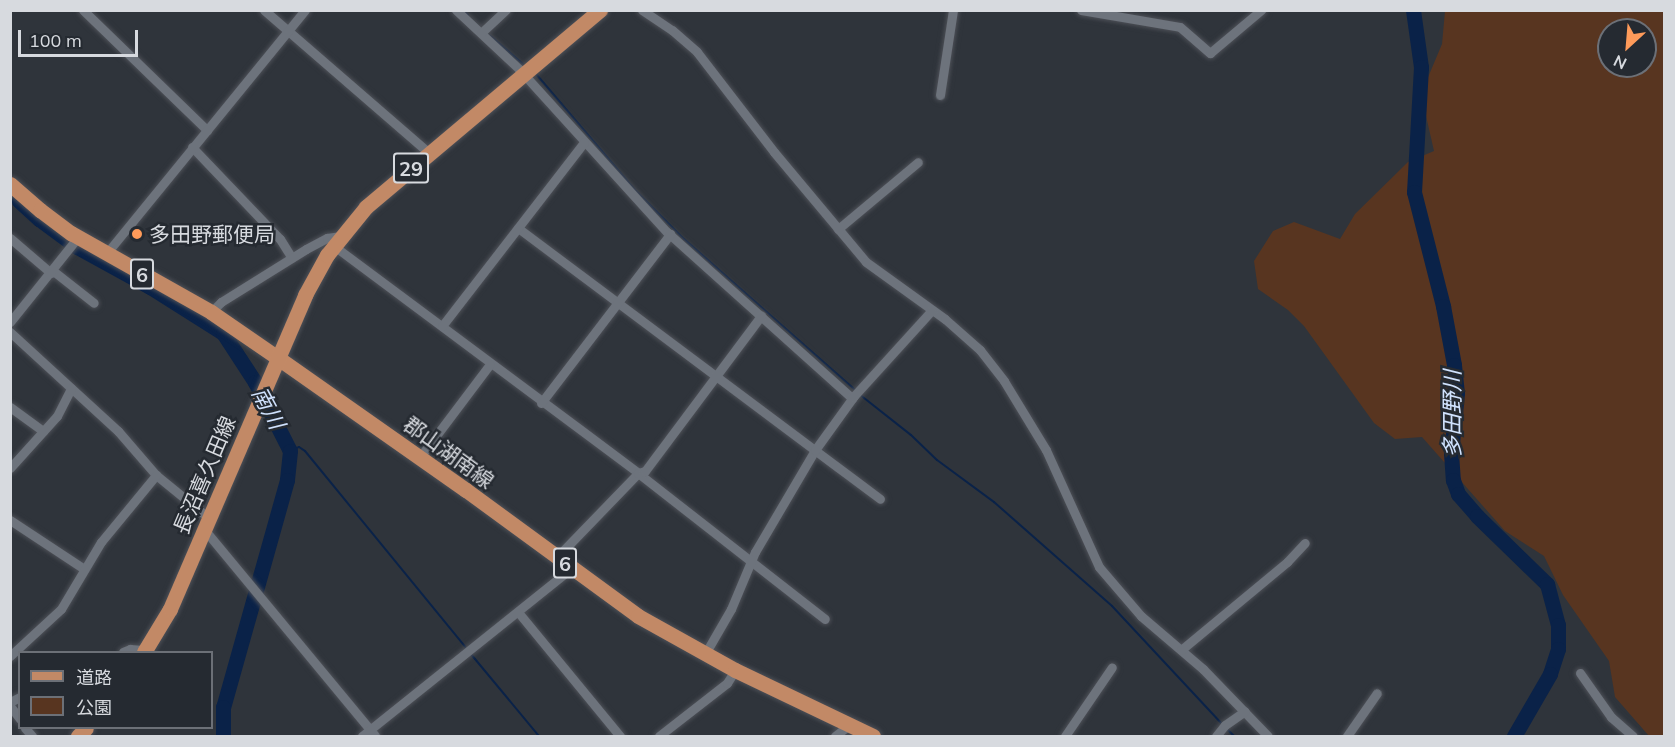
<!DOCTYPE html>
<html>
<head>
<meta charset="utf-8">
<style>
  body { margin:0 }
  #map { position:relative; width:1675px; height:747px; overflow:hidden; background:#2f343b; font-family:Mulish,"Noto Sans JP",sans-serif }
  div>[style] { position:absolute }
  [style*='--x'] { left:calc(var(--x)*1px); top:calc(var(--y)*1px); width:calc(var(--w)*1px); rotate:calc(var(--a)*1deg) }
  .green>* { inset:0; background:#583520 }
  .stream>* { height:2px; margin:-1px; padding:0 1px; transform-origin:1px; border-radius:1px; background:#0a2248 }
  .river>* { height:15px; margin:-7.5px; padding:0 7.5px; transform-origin:7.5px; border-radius:7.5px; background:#0a2248 }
  .roads { filter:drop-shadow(0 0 2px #4d5057) drop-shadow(0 0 2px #4d5057) }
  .street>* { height:9px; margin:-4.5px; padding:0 4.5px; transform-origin:4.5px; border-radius:4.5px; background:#6d737c }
  .primary>* { height:15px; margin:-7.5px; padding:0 7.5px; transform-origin:7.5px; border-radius:7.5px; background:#c28966 }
  .dots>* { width:16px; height:16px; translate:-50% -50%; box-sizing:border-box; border:3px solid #252a31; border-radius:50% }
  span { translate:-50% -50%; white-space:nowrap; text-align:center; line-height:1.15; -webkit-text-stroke:5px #252a31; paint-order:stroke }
  .shield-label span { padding:2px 4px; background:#252a31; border:2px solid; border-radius:4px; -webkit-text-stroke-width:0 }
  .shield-label { font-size:20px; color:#d7dadf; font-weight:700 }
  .poi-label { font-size:21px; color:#d7dadf }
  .left { translate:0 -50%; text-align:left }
  .street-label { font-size:21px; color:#d7dadf }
  .water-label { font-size:22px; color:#d0e2fe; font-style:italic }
  .frame { position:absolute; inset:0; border:12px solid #d7dadf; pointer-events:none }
  .legend { position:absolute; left:18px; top:651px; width:195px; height:78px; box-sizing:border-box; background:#252a31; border:2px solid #6c7077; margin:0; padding:8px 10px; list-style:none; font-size:18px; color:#d7dadf }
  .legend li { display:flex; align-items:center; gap:12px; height:30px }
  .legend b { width:30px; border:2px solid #6c7077 }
  .north { position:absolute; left:1597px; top:18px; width:60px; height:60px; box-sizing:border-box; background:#252a31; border:2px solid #6c7077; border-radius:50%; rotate:206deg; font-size:16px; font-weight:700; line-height:24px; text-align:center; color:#d7dadf }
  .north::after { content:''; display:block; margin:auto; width:21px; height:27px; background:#ff9b5a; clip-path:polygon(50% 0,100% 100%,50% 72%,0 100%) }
  .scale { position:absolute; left:18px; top:30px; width:120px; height:27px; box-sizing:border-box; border:3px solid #d7dadf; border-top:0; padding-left:8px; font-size:18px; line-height:21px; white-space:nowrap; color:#d7dadf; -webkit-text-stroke:4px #252a31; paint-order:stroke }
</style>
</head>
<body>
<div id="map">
  <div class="green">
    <div style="clip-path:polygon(evenodd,1445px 11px,1664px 11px,1664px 736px,1649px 736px,1615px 697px,1609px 661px,1563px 595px,1544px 556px,1505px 531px,1422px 437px,1395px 439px,1374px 423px,1304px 326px,1288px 310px,1258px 289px,1254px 261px,1273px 231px,1294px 222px,1340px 239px,1355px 214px,1408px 162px,1434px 151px,1421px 94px,1442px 44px,1445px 11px,1609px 30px,1645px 30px,1645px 66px,1609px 66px,1609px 30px)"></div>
  </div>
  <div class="stream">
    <div style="--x:463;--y:10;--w:7;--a:45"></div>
    <div style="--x:487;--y:33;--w:49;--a:40.9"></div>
    <div style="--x:536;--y:74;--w:154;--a:49.5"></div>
    <div style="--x:636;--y:191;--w:68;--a:45"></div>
    <div style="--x:684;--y:239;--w:228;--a:41.4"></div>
    <div style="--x:859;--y:394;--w:66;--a:38.3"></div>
    <div style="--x:911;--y:435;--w:36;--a:44"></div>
    <div style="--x:937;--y:460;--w:71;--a:36.4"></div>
    <div style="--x:994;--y:502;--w:157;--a:41.4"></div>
    <div style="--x:1112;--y:606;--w:161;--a:47"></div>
    <div style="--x:290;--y:451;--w:10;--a:-24"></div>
    <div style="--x:299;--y:447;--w:7;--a:34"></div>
    <div style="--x:305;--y:451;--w:256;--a:50.7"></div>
    <div style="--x:470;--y:653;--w:108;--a:50.3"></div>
    <div style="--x:1226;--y:728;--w:11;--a:45"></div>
  </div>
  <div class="river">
    <div style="--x:1413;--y:10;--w:58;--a:82"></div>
    <div style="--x:1421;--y:67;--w:125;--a:93.2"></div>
    <div style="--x:1414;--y:192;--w:118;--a:75.7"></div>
    <div style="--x:1443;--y:306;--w:60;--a:79.4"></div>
    <div style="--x:1454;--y:365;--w:28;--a:84"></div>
    <div style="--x:1457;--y:393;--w:60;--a:95.7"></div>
    <div style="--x:1451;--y:453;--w:27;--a:86"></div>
    <div style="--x:1453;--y:480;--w:15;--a:70"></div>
    <div style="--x:1458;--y:494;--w:29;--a:49"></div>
    <div style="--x:1477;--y:516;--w:98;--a:44.2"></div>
    <div style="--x:1547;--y:584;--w:42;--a:75"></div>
    <div style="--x:1558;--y:625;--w:24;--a:90"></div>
    <div style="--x:1558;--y:649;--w:26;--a:108"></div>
    <div style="--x:1550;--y:674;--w:72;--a:120.1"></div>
    <div style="--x:19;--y:201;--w:27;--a:42"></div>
    <div style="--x:39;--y:219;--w:47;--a:36.4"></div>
    <div style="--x:77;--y:247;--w:83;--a:28.7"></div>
    <div style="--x:150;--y:287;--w:86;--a:32.2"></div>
    <div style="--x:223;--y:333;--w:59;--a:56.9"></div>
    <div style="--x:255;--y:382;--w:77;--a:63.1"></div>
    <div style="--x:290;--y:451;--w:29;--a:96"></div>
    <div style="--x:287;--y:480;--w:236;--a:105.7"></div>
    <div style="--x:223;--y:707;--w:29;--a:90"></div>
  </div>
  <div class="roads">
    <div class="street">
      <div style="--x:83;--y:10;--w:173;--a:44.1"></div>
      <div style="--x:264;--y:10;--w:218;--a:40.9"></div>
      <div style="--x:456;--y:10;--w:86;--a:43.1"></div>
      <div style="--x:519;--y:69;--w:220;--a:47.8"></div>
      <div style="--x:667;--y:232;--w:249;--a:41.9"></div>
      <div style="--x:642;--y:10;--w:36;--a:34"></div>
      <div style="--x:672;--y:30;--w:33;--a:41"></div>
      <div style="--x:697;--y:52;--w:126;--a:52.4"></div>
      <div style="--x:774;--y:152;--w:143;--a:50.1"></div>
      <div style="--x:866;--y:262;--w:97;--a:35.8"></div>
      <div style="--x:945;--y:319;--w:47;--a:41.5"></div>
      <div style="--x:980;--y:350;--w:39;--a:52"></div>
      <div style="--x:1004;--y:381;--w:81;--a:58.7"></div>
      <div style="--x:1046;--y:450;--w:128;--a:65.6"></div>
      <div style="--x:1099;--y:567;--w:65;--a:49.4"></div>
      <div style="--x:1141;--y:616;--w:82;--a:40.5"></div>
      <div style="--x:1203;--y:669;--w:93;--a:45.9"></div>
      <div style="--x:1081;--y:10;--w:100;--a:9.7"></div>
      <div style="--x:1180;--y:27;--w:40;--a:41"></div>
      <div style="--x:1210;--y:53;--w:67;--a:-40.1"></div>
      <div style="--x:481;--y:33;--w:34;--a:-43"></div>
      <div style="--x:940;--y:95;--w:86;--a:-81.3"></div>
      <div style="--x:192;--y:147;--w:127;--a:46.3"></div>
      <div style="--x:280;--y:239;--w:22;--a:58"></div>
      <div style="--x:518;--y:228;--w:452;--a:36.8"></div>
      <div style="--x:838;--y:229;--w:104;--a:-39.9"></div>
      <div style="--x:10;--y:238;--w:54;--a:40.5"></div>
      <div style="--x:334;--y:246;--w:379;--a:36.7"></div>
      <div style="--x:638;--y:473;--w:237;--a:38"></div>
      <div style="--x:106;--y:254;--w:315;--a:-50.8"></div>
      <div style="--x:52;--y:270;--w:53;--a:38.2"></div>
      <div style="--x:211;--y:312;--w:14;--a:-45"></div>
      <div style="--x:221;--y:302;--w:100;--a:-31.9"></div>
      <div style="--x:306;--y:249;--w:24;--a:-28"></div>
      <div style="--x:327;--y:238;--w:14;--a:-8"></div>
      <div style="--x:10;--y:322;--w:109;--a:-51.3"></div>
      <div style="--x:442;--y:326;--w:232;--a:-52.3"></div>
      <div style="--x:10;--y:332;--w:147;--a:42.5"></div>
      <div style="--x:118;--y:431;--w:58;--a:49.2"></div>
      <div style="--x:156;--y:475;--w:68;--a:39.1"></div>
      <div style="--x:541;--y:403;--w:213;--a:-52.6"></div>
      <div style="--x:10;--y:407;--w:41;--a:36"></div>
      <div style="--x:420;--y:457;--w:116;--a:-53"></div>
      <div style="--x:10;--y:468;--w:70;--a:-47.9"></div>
      <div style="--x:57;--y:416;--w:31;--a:-63"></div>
      <div style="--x:10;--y:520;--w:89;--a:33.5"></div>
      <div style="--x:204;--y:529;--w:268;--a:50.4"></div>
      <div style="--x:557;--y:557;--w:117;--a:-46"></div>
      <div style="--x:638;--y:473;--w:7;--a:-16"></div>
      <div style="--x:645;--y:471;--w:194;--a:-53.2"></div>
      <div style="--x:518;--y:612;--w:161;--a:50.6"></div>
      <div style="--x:1181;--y:650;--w:138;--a:-39.7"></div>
      <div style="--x:1287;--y:562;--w:26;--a:-47"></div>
      <div style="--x:123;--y:652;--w:8;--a:-23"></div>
      <div style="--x:130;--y:649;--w:16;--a:4"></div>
      <div style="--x:705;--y:654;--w:52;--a:-60"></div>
      <div style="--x:731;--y:609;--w:62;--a:-67.2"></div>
      <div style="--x:755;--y:552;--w:118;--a:-59.5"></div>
      <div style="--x:815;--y:450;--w:67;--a:-54.2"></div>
      <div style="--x:854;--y:396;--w:115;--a:-47.8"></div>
      <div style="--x:10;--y:656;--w:69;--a:-42.7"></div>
      <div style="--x:61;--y:609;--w:78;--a:-59.2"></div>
      <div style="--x:101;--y:542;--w:87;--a:-50.6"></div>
      <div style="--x:1580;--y:673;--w:54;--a:54.8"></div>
      <div style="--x:1611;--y:717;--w:29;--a:41"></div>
      <div style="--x:10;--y:702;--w:11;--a:-27"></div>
      <div style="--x:10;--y:706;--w:16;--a:52"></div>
      <div style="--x:25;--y:728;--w:11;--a:49"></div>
      <div style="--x:362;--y:736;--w:269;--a:-38.7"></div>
      <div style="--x:659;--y:736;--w:86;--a:-37.9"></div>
      <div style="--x:727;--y:683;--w:15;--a:-58"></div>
      <div style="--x:835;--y:736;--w:18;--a:-38"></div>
      <div style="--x:1065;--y:736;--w:83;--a:-55.7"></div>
      <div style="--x:1216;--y:736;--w:14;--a:-51"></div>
      <div style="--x:1225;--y:725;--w:24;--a:-35"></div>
      <div style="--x:1347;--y:736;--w:52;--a:-55.1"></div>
    </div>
    <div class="primary">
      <div style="--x:10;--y:184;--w:40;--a:41"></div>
      <div style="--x:40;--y:210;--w:39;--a:37"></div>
      <div style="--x:71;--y:233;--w:161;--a:29.4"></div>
      <div style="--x:211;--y:312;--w:81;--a:34.5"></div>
      <div style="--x:278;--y:358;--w:230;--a:35.1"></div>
      <div style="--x:466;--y:490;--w:213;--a:36.2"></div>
      <div style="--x:638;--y:616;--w:111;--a:29.1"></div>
      <div style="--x:735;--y:670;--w:153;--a:25.6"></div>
      <div style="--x:144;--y:652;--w:50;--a:-58.8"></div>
      <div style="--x:170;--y:609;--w:342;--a:-66.7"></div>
      <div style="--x:305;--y:295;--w:46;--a:-61.2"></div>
      <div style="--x:327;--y:255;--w:62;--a:-50.9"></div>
      <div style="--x:366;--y:207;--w:306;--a:-40.1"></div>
      <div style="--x:78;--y:736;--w:11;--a:-45"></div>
    </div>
  </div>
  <div class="dots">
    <div style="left:137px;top:234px;background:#ff9b5a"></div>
  </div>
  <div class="shield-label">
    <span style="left:411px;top:168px">29</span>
    <span style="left:142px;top:274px">6</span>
    <span style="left:565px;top:563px">6</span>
  </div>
  <div class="poi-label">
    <span class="left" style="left:149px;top:234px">多田野郵便局</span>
  </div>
  <div class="street-label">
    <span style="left:449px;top:452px;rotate:36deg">郡山湖南線</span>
    <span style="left:204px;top:475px;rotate:-67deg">長沼喜久田線</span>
  </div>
  <div class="water-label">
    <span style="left:268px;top:408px;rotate:62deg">南川</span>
    <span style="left:1453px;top:414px;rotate:-90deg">多田野川</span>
  </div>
  <div class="frame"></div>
  <ul class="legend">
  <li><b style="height:8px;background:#c28966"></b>道路</li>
  <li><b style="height:16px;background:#583520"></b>公園</li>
  </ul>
  <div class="north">N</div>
  <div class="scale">100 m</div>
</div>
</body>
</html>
